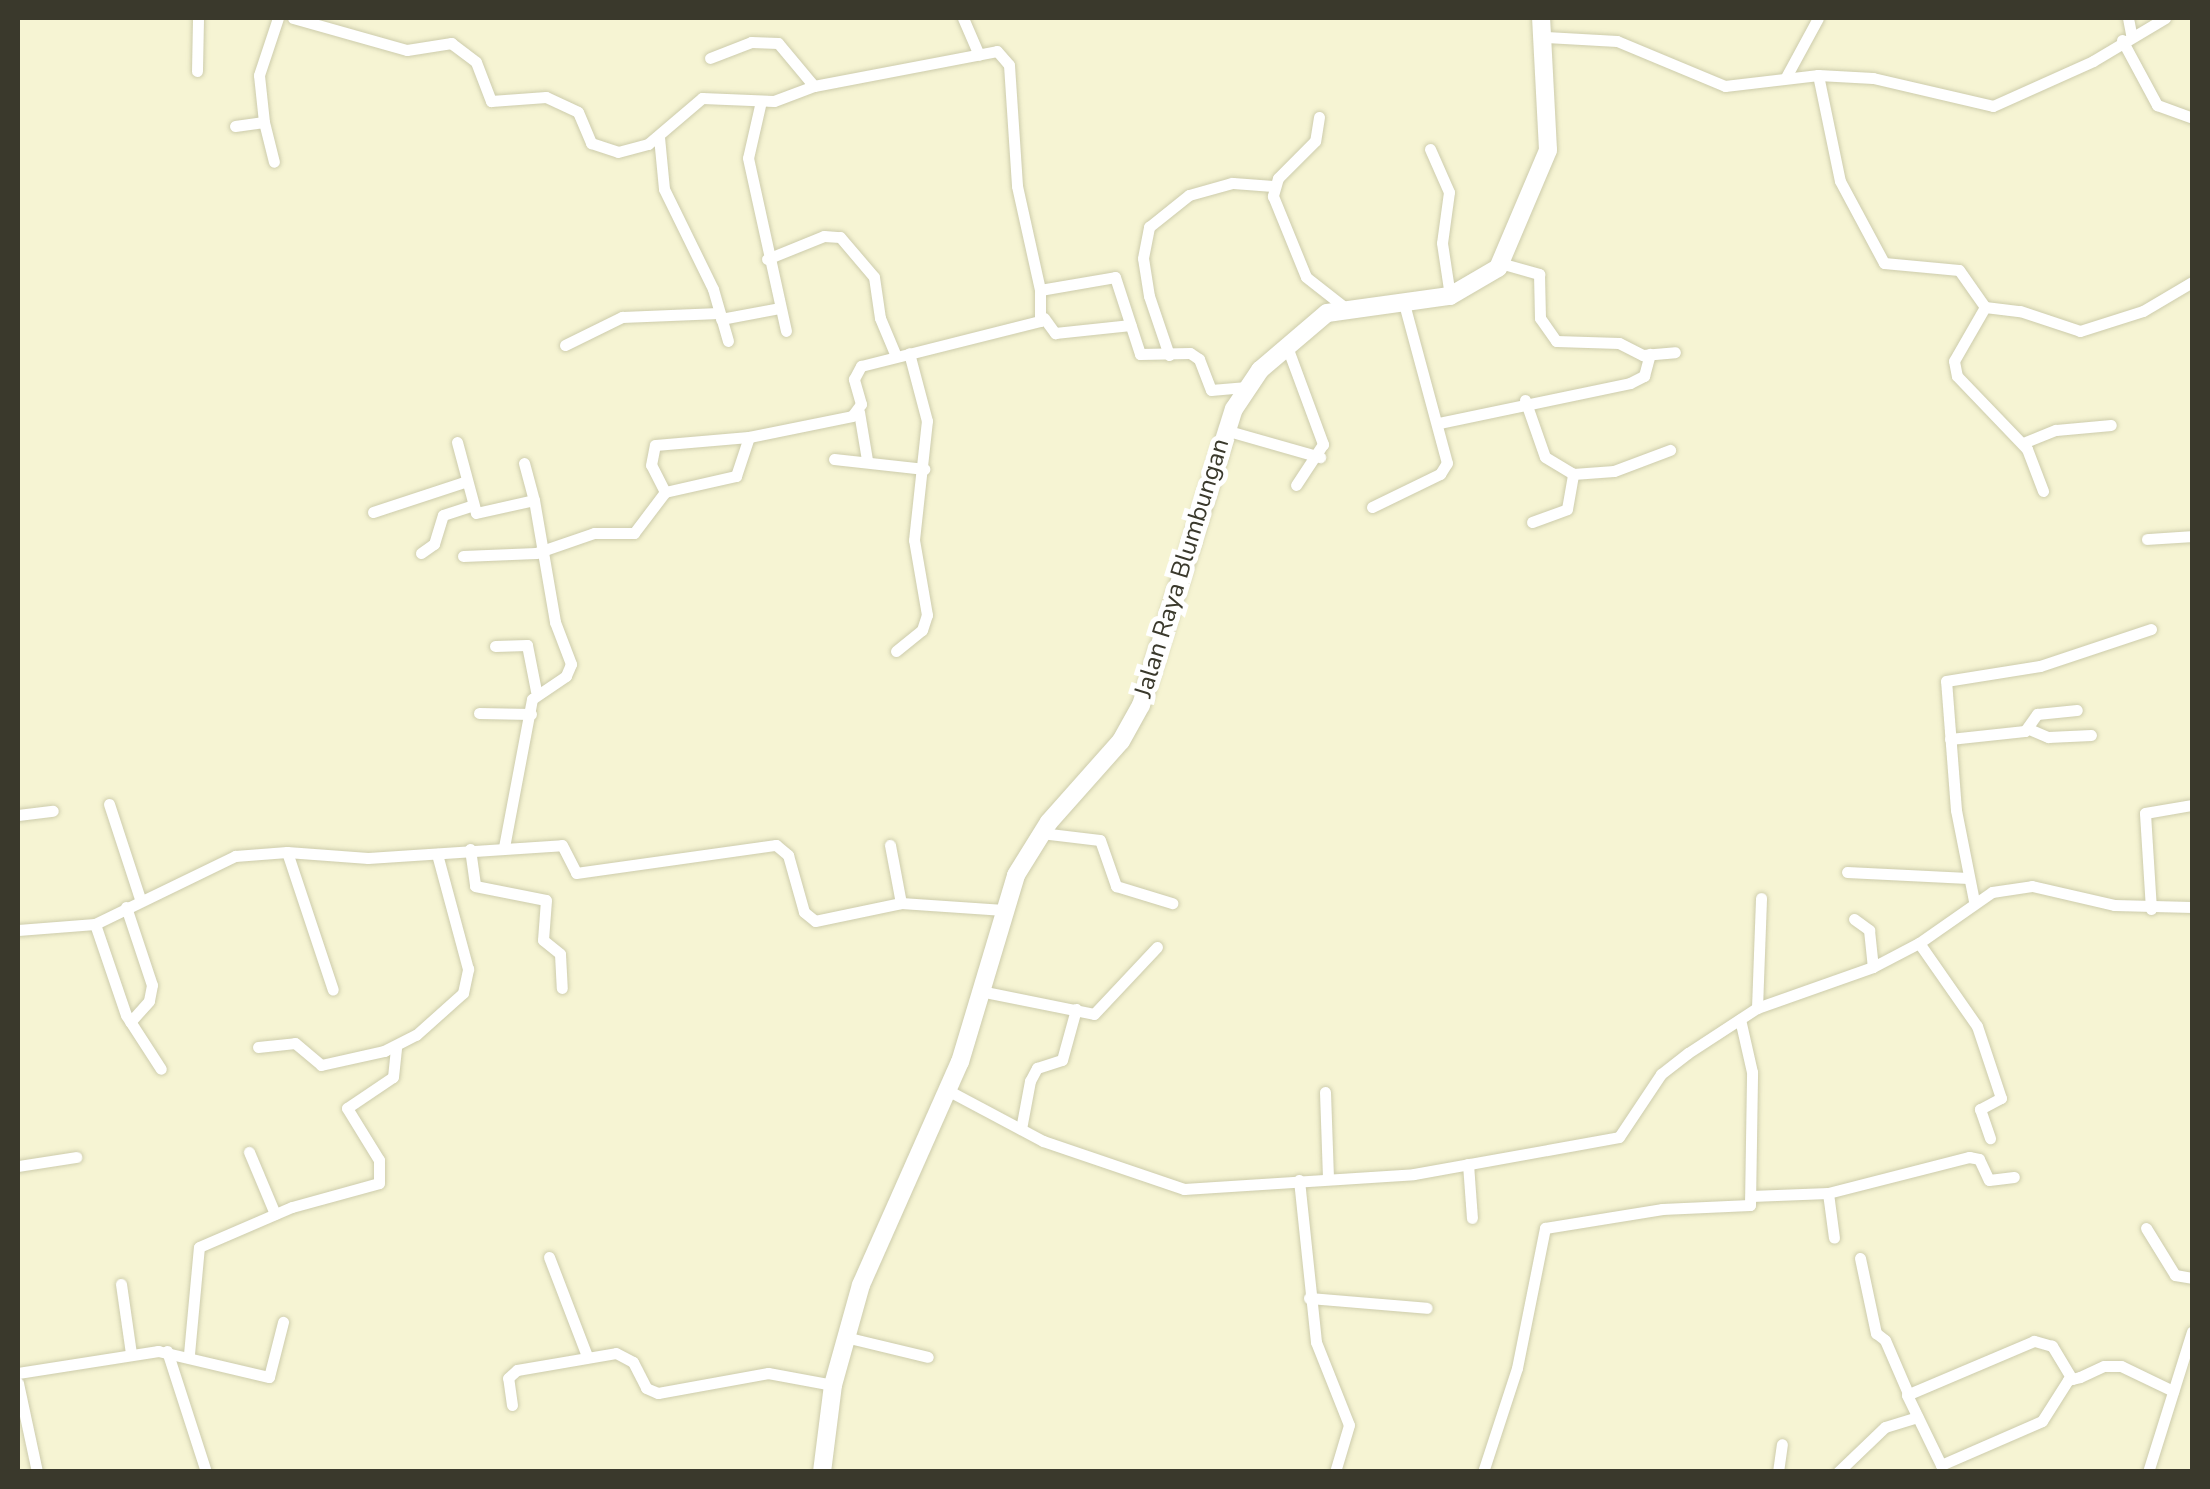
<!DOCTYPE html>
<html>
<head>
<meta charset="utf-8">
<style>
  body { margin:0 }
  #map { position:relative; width:2210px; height:1489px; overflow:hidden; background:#f6f4d3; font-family:"Nunito Sans",sans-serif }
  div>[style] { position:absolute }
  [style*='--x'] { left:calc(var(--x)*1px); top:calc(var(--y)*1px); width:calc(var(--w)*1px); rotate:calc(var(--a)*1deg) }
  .roads { filter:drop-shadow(0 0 2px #cdccac) drop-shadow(0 0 2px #cdccac) }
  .minor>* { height:11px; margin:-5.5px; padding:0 5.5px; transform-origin:5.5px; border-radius:5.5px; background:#fff }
  .primary>* { height:18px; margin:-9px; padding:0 9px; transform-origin:9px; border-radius:9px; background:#fff }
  span { translate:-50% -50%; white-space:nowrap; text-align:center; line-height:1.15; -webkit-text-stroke:10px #fff; paint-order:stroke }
  .street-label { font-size:25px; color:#3a392c }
  .frame { position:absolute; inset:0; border:20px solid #3a392c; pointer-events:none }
</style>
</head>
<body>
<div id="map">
  <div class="roads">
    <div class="minor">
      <div style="--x:293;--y:18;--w:118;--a:15.7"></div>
      <div style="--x:407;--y:50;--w:45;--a:-9"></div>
      <div style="--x:451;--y:43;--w:31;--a:37"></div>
      <div style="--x:476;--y:62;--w:42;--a:69"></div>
      <div style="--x:491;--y:101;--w:55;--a:-4.2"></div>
      <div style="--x:546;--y:97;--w:35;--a:25"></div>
      <div style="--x:578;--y:112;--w:34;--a:67"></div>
      <div style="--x:591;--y:143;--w:28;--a:18"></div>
      <div style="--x:618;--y:152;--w:31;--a:-15"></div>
      <div style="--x:648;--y:144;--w:71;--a:-40.4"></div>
      <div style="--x:702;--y:98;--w:72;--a:2.4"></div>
      <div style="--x:774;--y:101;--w:43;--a:-20.6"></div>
      <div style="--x:814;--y:86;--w:186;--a:-10.8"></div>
      <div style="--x:997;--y:51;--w:18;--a:49"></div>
      <div style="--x:1009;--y:65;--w:121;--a:86.2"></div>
      <div style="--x:1017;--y:186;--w:107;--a:77.5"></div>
      <div style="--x:1040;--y:290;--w:76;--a:-9.8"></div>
      <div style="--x:1115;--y:277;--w:81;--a:72"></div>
      <div style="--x:1140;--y:354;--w:50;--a:-1.1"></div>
      <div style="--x:1190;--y:353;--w:11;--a:34"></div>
      <div style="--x:1199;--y:359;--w:33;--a:69"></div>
      <div style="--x:1211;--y:390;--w:36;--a:-5"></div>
      <div style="--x:963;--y:18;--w:40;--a:66.6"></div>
      <div style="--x:2128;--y:18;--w:16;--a:79"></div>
      <div style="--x:1546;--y:37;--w:71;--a:3.2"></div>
      <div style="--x:1617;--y:41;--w:117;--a:22.6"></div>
      <div style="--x:1725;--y:86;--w:94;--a:-6.7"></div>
      <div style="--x:1818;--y:75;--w:55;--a:3.1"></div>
      <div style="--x:1873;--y:78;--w:123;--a:13.1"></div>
      <div style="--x:1993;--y:106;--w:110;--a:-24.2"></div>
      <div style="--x:2093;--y:61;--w:84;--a:-30.8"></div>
      <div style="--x:2122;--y:40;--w:74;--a:61.7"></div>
      <div style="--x:2157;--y:105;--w:37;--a:20"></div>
      <div style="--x:710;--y:58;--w:44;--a:-21.3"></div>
      <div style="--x:751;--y:42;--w:27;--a:2"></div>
      <div style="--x:778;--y:43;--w:56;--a:50.1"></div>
      <div style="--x:197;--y:71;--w:53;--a:-88.9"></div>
      <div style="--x:1818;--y:75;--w:108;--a:78.3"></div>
      <div style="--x:1840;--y:181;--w:93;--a:61.8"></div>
      <div style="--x:1884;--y:263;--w:75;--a:5.3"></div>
      <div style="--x:1959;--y:270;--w:45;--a:54.9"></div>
      <div style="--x:1985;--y:307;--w:35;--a:7"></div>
      <div style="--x:2020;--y:311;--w:63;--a:18.4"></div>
      <div style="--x:2080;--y:331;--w:66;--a:-17.6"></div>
      <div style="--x:2143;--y:311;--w:57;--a:-30.6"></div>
      <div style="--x:1786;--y:77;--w:67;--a:-61.5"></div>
      <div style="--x:761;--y:101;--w:58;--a:102.8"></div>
      <div style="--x:748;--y:158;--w:177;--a:77.6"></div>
      <div style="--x:1319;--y:117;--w:24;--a:99"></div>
      <div style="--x:1315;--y:141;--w:52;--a:135"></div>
      <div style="--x:1278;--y:178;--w:19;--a:106"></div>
      <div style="--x:1273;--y:196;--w:87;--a:67.8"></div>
      <div style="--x:1306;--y:277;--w:47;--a:38.1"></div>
      <div style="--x:264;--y:122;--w:41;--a:76"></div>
      <div style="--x:235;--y:126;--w:29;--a:-8"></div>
      <div style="--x:264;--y:122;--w:47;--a:-96.1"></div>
      <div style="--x:259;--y:75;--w:60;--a:-71.6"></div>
      <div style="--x:659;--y:137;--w:52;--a:84.5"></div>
      <div style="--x:664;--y:189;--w:111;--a:63.9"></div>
      <div style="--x:713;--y:289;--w:54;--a:73.9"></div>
      <div style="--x:1430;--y:149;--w:47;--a:66.2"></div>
      <div style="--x:1449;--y:192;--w:51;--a:97.8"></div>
      <div style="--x:1442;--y:243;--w:54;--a:81.4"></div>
      <div style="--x:767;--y:259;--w:61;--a:-22"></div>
      <div style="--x:824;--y:236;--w:16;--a:4"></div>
      <div style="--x:840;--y:237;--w:52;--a:49.6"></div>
      <div style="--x:874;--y:277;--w:41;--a:81.7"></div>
      <div style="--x:880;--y:318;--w:41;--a:67.2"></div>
      <div style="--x:1500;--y:263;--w:41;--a:15.8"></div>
      <div style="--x:1539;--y:274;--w:44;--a:88.7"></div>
      <div style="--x:1540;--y:318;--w:28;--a:55"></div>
      <div style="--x:1556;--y:341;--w:63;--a:1.8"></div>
      <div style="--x:1619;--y:343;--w:27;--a:27"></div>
      <div style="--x:1643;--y:355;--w:32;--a:-5"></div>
      <div style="--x:1985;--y:307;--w:62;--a:119.9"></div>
      <div style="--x:1954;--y:361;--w:15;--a:79"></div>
      <div style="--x:1957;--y:376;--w:101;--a:46.2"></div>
      <div style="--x:2027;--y:449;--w:45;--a:69.1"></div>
      <div style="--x:1044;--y:318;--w:19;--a:54"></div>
      <div style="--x:1055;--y:333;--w:76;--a:-6"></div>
      <div style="--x:721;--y:319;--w:59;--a:-10.7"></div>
      <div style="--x:1286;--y:344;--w:107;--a:69.7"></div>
      <div style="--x:1323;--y:444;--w:49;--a:123.4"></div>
      <div style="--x:565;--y:345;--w:64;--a:-26.2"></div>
      <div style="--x:622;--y:317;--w:97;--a:-2.4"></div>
      <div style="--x:1169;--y:355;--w:62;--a:-108.7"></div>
      <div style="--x:1149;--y:296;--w:38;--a:-99"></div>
      <div style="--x:1143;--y:258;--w:32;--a:-79"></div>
      <div style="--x:1149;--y:227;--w:51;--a:-38.7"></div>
      <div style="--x:1189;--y:195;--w:45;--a:-15.6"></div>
      <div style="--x:1232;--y:183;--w:42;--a:4.1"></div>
      <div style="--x:1525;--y:400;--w:60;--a:70.7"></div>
      <div style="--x:1545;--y:457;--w:33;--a:31"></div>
      <div style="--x:1573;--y:474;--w:41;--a:-4.2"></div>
      <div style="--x:1614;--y:471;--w:60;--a:-20.6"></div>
      <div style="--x:859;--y:412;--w:49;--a:80.5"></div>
      <div style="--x:1439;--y:423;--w:195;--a:-11.8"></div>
      <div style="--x:1630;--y:383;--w:16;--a:-27"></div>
      <div style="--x:1644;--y:376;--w:23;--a:-75"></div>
      <div style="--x:1225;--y:430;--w:99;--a:15.9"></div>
      <div style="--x:457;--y:442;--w:73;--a:75"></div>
      <div style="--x:476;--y:513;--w:59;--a:-12.6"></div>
      <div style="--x:534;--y:500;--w:124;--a:80.2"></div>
      <div style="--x:555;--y:622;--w:45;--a:69.1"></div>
      <div style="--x:571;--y:664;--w:13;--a:113"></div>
      <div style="--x:566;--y:676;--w:41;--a:145.9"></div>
      <div style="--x:532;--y:699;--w:151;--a:100.7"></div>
      <div style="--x:2023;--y:443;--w:35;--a:-22"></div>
      <div style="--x:2056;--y:430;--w:55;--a:-5.2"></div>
      <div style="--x:834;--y:459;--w:91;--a:6.3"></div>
      <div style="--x:524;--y:463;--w:38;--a:75"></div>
      <div style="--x:665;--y:492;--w:73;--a:-12.7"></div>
      <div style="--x:736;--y:476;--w:41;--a:-71.6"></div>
      <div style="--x:749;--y:437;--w:105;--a:-11.5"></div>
      <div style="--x:852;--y:416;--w:15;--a:-53"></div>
      <div style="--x:861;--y:404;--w:26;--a:-106"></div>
      <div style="--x:854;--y:379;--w:15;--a:-62"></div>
      <div style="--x:861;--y:366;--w:185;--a:-14.1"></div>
      <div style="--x:1040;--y:321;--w:31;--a:-90"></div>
      <div style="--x:1372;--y:507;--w:76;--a:-25.9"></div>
      <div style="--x:1440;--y:474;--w:13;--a:-58"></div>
      <div style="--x:1447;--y:463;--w:169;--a:-105.1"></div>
      <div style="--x:373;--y:512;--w:96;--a:-18.2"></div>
      <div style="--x:1532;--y:522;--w:37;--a:-20"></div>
      <div style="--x:1567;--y:509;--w:36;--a:-80"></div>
      <div style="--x:2147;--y:539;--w:45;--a:-3.8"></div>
      <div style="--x:421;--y:553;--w:16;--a:-35"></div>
      <div style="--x:434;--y:544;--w:30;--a:-73"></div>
      <div style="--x:443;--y:515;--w:29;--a:-18"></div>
      <div style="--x:463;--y:556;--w:73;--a:-2.4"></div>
      <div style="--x:536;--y:553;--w:61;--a:-19"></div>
      <div style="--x:594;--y:533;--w:40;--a:0"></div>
      <div style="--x:634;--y:533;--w:51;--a:-52.9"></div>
      <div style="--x:665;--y:492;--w:30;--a:-117"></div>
      <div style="--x:651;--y:465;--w:20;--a:-79"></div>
      <div style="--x:655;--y:445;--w:94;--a:-4.9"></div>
      <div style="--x:495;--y:646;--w:32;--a:-2"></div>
      <div style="--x:527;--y:645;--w:47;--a:78.9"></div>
      <div style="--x:896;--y:651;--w:33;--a:-39"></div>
      <div style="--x:922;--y:630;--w:16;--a:-72"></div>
      <div style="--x:927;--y:615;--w:76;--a:-99.8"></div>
      <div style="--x:914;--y:540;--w:120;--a:-83.8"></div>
      <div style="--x:927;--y:421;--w:70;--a:-104.8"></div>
      <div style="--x:479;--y:713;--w:52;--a:1.1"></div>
      <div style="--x:2029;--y:729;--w:21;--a:23"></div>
      <div style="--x:2048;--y:737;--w:43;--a:-2.7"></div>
      <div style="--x:1950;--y:739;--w:75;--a:-6.1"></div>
      <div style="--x:2025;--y:731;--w:21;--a:-55"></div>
      <div style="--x:2037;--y:714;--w:40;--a:-5.7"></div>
      <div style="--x:109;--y:804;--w:100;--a:71.9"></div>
      <div style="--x:18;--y:815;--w:35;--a:-7"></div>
      <div style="--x:1041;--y:833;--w:59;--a:6.8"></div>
      <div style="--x:1100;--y:840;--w:49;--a:70.8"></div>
      <div style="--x:1116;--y:886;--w:59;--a:16.9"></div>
      <div style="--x:890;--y:845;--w:59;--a:79.3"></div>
      <div style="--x:470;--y:849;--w:37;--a:82"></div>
      <div style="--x:475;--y:886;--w:72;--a:11.2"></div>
      <div style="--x:546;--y:900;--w:40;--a:94.3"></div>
      <div style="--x:543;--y:940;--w:22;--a:39"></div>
      <div style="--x:560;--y:954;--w:34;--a:87"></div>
      <div style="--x:287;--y:852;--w:145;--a:71.6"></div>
      <div style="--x:1847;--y:872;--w:121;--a:2.8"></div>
      <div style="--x:1974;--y:901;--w:93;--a:-101.2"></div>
      <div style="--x:1956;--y:810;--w:129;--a:-94.4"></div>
      <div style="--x:1946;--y:681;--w:95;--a:-9.1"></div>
      <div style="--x:2040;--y:666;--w:117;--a:-18.4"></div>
      <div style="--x:126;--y:907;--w:82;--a:71.6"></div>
      <div style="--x:152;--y:985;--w:16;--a:101"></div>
      <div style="--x:149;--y:1001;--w:28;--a:132"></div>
      <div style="--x:2151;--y:909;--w:96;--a:-93.6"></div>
      <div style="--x:2145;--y:813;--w:48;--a:-9.7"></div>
      <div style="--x:1854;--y:919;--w:19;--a:36"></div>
      <div style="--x:1869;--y:930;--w:37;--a:84"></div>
      <div style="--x:95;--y:924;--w:96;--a:71.2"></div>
      <div style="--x:126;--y:1015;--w:64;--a:57.1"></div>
      <div style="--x:18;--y:930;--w:77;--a:-4.5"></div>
      <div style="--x:95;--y:924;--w:156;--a:-25.9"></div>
      <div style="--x:235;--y:856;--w:52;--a:-4.4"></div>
      <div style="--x:287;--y:852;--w:81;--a:4.2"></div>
      <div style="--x:368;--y:858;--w:194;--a:-3.8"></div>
      <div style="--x:562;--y:845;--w:31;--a:63"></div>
      <div style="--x:576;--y:873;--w:202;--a:-8"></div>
      <div style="--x:776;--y:845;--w:16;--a:40"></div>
      <div style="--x:788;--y:855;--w:59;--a:74.3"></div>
      <div style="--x:804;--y:912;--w:14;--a:39"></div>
      <div style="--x:815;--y:921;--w:88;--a:-11.8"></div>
      <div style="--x:901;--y:903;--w:103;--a:3.9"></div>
      <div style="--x:1919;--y:943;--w:101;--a:55.1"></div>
      <div style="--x:1977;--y:1026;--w:76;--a:71.6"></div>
      <div style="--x:2001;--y:1098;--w:24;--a:152"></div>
      <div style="--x:1980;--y:1109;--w:31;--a:71"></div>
      <div style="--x:980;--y:991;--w:116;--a:11.4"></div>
      <div style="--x:1094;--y:1014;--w:92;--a:-46.8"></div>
      <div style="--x:1757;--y:1008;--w:110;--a:-87.9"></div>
      <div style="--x:258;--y:1047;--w:37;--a:-6"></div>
      <div style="--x:295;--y:1043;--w:34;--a:40"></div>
      <div style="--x:321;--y:1065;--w:65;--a:-12.5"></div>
      <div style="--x:384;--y:1051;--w:36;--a:-27"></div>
      <div style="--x:416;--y:1035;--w:63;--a:-41.8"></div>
      <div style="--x:463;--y:993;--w:25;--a:-78"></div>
      <div style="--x:468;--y:969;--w:119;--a:-105.1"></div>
      <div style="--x:949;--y:1091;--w:106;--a:28"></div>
      <div style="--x:1043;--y:1141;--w:149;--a:18.8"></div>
      <div style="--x:1184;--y:1189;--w:230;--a:-3.7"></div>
      <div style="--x:1414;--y:1174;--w:208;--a:-10.2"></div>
      <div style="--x:1619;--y:1137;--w:76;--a:-56.3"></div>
      <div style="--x:1661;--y:1074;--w:34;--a:-38"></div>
      <div style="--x:1688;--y:1053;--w:82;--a:-33.1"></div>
      <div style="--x:1757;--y:1008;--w:123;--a:-19.5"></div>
      <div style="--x:1873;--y:967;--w:52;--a:-27.6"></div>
      <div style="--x:1919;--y:943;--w:89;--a:-34.9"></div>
      <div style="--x:1992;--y:892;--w:40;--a:-8.5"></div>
      <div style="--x:2032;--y:886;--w:84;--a:13"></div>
      <div style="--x:2114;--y:905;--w:78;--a:1.5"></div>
      <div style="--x:1325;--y:1092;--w:86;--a:88"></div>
      <div style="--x:1021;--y:1129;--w:49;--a:-79.4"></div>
      <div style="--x:1030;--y:1081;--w:15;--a:-62"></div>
      <div style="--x:1037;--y:1068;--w:26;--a:-18"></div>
      <div style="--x:1062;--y:1060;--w:53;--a:-74.6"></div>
      <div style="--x:249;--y:1152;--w:67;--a:67.2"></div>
      <div style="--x:1468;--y:1164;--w:54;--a:85.8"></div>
      <div style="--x:18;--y:1166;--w:59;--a:-8.8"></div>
      <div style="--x:1299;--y:1180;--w:163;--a:84"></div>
      <div style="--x:1316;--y:1342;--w:89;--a:68.3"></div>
      <div style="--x:1349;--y:1425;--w:49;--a:106.6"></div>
      <div style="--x:1828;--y:1193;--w:146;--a:-14.3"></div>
      <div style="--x:1969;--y:1157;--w:10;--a:11"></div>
      <div style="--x:1979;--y:1159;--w:23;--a:65"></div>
      <div style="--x:1989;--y:1180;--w:25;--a:-7"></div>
      <div style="--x:1751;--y:1196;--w:77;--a:-2.2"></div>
      <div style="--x:1828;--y:1193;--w:45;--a:82.4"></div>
      <div style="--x:2146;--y:1228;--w:55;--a:58.3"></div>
      <div style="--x:2175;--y:1275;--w:17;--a:10"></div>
      <div style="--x:549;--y:1257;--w:106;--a:69"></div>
      <div style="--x:1860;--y:1258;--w:77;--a:78"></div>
      <div style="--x:1876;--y:1333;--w:11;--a:38"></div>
      <div style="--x:1885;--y:1340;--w:56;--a:66.7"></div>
      <div style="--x:121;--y:1284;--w:70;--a:81.8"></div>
      <div style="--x:1309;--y:1298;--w:118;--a:4.8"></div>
      <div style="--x:845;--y:1337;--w:85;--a:13.5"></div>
      <div style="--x:167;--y:1351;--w:127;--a:72.1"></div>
      <div style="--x:189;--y:1354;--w:107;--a:-84.7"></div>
      <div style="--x:199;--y:1247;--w:101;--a:-23.3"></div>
      <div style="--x:292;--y:1207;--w:90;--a:-15.4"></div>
      <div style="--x:379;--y:1183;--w:23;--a:-90"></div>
      <div style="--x:379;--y:1160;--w:61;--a:-121.6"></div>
      <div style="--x:347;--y:1108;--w:55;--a:-34"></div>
      <div style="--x:393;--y:1077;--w:29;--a:-84"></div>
      <div style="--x:18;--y:1373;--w:142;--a:-8.9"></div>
      <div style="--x:158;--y:1351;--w:114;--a:13.2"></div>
      <div style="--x:269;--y:1377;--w:57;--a:-75.7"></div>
      <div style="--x:2072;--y:1379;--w:39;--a:-121"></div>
      <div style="--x:2052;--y:1346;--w:19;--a:-164"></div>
      <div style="--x:2034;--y:1341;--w:138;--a:157"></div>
      <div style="--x:1907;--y:1395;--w:78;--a:64.1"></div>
      <div style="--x:1941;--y:1465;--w:110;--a:-23.5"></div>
      <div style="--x:2042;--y:1421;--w:49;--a:-57.6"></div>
      <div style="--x:2068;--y:1380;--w:12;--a:-14"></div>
      <div style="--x:2080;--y:1377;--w:26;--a:-25"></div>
      <div style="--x:2104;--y:1366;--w:17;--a:0"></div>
      <div style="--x:2121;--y:1366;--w:58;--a:25.7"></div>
      <div style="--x:18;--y:1383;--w:91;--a:77.9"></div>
      <div style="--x:512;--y:1405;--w:27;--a:-98"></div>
      <div style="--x:508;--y:1378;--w:12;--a:-42"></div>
      <div style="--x:517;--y:1370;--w:100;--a:-9.7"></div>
      <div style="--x:616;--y:1353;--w:19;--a:28"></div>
      <div style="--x:633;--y:1362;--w:29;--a:63"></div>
      <div style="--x:646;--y:1388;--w:13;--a:23"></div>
      <div style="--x:658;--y:1393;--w:112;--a:-10.3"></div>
      <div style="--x:768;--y:1373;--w:66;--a:10.5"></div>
      <div style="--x:1483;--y:1472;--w:109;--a:-71.9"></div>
      <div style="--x:1517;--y:1368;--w:143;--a:-78.7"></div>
      <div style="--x:1545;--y:1228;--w:119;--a:-9.2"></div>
      <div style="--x:1662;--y:1209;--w:88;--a:-2.6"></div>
      <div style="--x:1750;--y:1205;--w:133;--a:-89.1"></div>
      <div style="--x:1752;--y:1072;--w:54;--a:-102.8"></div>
      <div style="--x:1778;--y:1472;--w:28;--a:-82"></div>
      <div style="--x:1838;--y:1472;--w:65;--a:-43.8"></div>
      <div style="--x:1885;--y:1427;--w:34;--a:-17"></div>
      <div style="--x:2148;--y:1472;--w:147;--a:-72.6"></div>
    </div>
    <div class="primary">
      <div style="--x:822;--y:1472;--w:88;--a:-82.8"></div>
      <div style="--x:833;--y:1385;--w:104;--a:-74.4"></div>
      <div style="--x:861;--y:1285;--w:244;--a:-66.1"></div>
      <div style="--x:960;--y:1062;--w:195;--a:-73.3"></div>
      <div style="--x:1016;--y:875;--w:62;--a:-58.1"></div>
      <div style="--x:1049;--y:822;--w:108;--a:-48.4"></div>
      <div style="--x:1121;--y:741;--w:41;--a:-60.9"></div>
      <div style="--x:1141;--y:705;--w:310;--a:-72.6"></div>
      <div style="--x:1234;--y:409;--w:47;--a:-56.3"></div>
      <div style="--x:1260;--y:370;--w:88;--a:-40.4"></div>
      <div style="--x:1327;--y:313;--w:124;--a:-7.9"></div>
      <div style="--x:1450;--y:296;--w:56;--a:-30.3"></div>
      <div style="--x:1498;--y:268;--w:128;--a:-67"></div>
      <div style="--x:1548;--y:150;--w:132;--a:-93"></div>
    </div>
  </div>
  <div class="street-label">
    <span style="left:1182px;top:568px;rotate:-73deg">Jalan Raya Blumbungan</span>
  </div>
  <div class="frame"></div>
</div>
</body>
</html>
